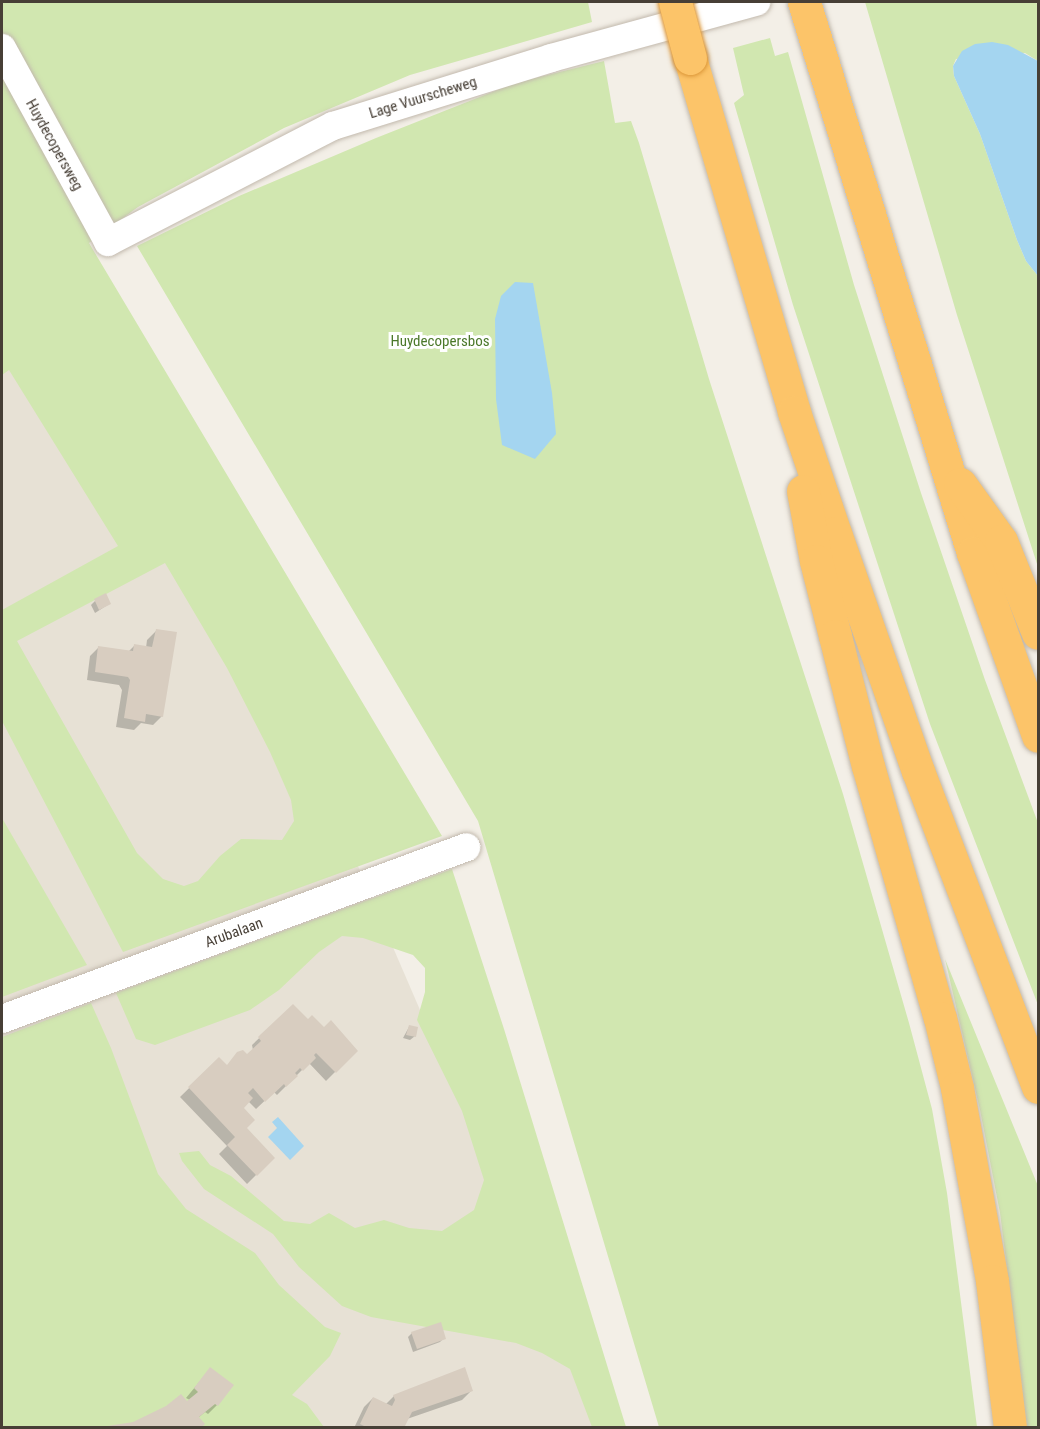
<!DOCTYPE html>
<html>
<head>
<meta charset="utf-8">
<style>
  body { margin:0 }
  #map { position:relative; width:1040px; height:1429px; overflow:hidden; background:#f3efe7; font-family:"Roboto Condensed",sans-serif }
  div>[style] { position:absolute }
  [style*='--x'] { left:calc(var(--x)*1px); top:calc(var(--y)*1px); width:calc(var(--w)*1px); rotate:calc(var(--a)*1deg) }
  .residential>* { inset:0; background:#e7e1d5 }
  .green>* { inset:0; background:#d1e7b0 }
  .water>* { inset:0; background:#a4d5f0 }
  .shadow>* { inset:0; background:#0003 }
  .building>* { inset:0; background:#d8cdc0 }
  .roads { filter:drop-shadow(0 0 2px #c2b9ad) drop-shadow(0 0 2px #c2b9ad) }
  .street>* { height:28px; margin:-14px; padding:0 14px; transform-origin:14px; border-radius:14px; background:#fff }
  .highway>* { height:33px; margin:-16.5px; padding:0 16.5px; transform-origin:16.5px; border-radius:16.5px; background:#fcc469 }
  .bridges { filter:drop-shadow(0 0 2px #dc9739) drop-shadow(0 0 2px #dc9739) }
  .highway-bridge>* { height:33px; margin:-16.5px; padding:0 16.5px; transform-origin:16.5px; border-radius:16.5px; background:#fcc469 }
  span { translate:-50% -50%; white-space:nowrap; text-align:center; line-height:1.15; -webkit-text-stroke:6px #fff; paint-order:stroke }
  .street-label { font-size:15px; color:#473f36 }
  .park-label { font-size:15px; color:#4b782a }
  .frame { position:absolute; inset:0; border:3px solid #473f36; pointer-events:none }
</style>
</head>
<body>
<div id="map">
  <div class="residential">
    <div style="clip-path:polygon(2px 57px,89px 243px,600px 1427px,2px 1427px)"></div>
  </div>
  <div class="green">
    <div style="clip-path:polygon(evenodd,2px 2px,588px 2px,592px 22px,410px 75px,284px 128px,138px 207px,89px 243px,442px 836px,123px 952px,2px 721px,2px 610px,118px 546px,9px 370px,2px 375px,2px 81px,11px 75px,2px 57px,2px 2px,165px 563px,227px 668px,270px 752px,291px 800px,294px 821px,282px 840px,241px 839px,220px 856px,198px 881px,184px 886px,163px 879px,137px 853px,17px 641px,165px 563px)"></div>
    <div style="clip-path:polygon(865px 2px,1034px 2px,1038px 4px,1038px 61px,1025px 53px,956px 59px,953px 66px,954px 76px,980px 134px,1017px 240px,1026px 261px,1038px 276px,1038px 567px,957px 315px)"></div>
    <div style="clip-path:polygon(770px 38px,775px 56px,788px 52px,854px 285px,921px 493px,985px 680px,1038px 823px,1038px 1005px,930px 724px,793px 305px,734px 103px,744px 95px,733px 48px)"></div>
    <div style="clip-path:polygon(604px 61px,615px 123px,631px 121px,639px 143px,709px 379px,843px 794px,909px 1023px,932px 1109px,947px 1193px,977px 1427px,659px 1427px,478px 821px,137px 246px,239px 196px,376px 138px,515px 83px)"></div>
    <div style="clip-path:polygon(2px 818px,87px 965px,2px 997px)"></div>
    <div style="clip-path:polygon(452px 869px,504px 1029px,626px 1427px,592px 1427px,570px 1369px,542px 1353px,516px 1343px,371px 1317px,342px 1306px,299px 1267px,273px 1234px,204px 1189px,182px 1161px,179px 1153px,199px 1151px,210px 1165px,231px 1176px,284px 1221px,310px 1224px,329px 1213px,355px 1228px,384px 1220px,409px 1228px,442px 1231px,474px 1210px,484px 1180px,462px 1111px,417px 1020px,425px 992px,425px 968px,413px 955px,363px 938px,342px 936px,319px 952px,279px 990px,250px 1010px,155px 1045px,136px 1039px,116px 993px)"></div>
    <div style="clip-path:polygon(945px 959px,1038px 1186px,1038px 1427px,1027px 1427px,1000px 1213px,980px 1110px)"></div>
    <div style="clip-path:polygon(91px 1003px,111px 1048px,158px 1174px,186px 1209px,255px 1253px,279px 1285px,325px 1327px,341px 1333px,330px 1356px,292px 1395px,307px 1404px,324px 1427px,2px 1427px,2px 1037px)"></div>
  </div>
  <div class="water">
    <div style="clip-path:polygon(992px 42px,1008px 45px,1038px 61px,1038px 276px,1026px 261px,1017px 240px,980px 134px,954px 76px,953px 66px,962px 51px,975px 44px)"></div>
    <div style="clip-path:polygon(515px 282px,533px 283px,552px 393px,556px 434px,535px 459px,502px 445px,496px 399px,495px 319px,501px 296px)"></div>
    <div style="clip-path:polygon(278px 1117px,304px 1146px,290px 1160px,268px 1137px,277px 1128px,272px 1122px)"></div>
  </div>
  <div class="shadow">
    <div style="clip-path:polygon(95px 601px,109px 604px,95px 613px,91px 605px)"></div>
    <div style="clip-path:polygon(156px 631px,162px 716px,153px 725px,141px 723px,134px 730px,116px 727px,122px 690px,119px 685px,87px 680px,90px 656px,99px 647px,128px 652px,134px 646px,146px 648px,147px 640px)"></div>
    <div style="clip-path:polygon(293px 1006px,308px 1021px,356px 1051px,326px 1081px,309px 1063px,277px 1095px,274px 1092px,256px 1109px,248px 1101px,241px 1108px,245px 1128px,273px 1158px,247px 1184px,219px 1154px,227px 1146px,180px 1097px,219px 1059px,226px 1066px,247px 1056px,253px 1050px,252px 1045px)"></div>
    <div style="clip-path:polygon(409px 1027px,415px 1036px,410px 1040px,403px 1038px)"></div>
    <div style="clip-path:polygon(412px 1333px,444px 1338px,440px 1342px,413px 1352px,408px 1337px)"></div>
    <div style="clip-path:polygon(210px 1369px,217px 1405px,208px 1414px,205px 1412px,198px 1418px,199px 1428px,98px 1428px,133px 1424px,187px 1403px,190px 1400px,186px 1398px)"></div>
    <div style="clip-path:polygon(471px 1391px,462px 1400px,407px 1419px,402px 1428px,354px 1428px,364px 1407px,373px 1398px,386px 1404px,394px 1396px)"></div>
  </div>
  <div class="building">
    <div style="clip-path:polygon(106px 593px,111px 604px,99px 610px,94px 599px)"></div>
    <div style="clip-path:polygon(156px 629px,177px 632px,163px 717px,146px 714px,145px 722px,124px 718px,130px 680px,128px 677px,95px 672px,98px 646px,133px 651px,134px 644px,152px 647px)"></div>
    <div style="clip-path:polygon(293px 1004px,308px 1019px,312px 1015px,324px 1027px,331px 1020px,358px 1051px,336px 1073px,316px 1053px,314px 1055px,316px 1058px,303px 1071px,300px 1068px,295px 1073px,298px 1076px,286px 1087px,284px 1084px,265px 1102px,253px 1088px,248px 1093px,253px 1098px,244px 1108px,255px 1120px,247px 1128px,275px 1158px,257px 1176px,227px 1145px,235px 1137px,188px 1087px,219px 1057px,227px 1065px,237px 1052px,243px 1050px,247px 1054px,261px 1041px,258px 1037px,260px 1035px)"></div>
    <div style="clip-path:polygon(409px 1025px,418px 1027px,416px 1037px,406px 1035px)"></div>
    <div style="clip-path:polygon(441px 1322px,446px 1339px,417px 1349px,411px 1332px)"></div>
    <div style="clip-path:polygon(210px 1367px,234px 1385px,218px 1406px,215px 1404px,199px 1417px,205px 1424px,201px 1428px,95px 1428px,133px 1422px,166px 1406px,181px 1394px,187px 1401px,198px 1392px,194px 1388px)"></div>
    <div style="clip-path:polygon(465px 1367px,473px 1391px,412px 1412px,404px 1428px,368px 1428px,360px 1424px,373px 1397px,392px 1406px,395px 1400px,393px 1395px)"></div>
  </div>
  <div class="roads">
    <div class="street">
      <div style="--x:2;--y:48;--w:221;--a:61.3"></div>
      <div style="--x:108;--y:242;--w:253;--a:-27.3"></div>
      <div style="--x:333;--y:126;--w:228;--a:-17.3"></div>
      <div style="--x:551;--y:58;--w:213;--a:-15.3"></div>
      <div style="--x:2;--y:1019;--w:495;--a:-20.3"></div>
    </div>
    <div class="highway">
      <div style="--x:804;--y:2;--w:576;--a:72.95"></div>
      <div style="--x:973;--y:553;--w:194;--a:70.4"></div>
      <div style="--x:690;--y:58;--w:369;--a:73.6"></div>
      <div style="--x:794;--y:412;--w:128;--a:71.3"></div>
      <div style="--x:835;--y:533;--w:252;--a:70.8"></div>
      <div style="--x:918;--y:771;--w:338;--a:69.2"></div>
      <div style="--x:960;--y:484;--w:70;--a:54.3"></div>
      <div style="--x:1001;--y:541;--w:99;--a:68.1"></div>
      <div style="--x:803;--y:491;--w:71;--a:79.5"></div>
      <div style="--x:816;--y:561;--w:77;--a:75.8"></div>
      <div style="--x:835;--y:636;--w:134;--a:75.8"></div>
      <div style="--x:868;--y:766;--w:262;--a:74.1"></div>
      <div style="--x:940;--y:1018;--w:72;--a:76.3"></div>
      <div style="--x:957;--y:1088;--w:196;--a:79.7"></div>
      <div style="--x:992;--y:1281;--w:148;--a:83"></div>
    </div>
  </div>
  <div class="bridges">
    <div class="highway-bridge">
      <div style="--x:675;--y:2;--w:58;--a:75"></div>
    </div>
  </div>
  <div class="street-label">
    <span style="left:423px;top:98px;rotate:-17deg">Lage Vuurscheweg</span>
    <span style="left:54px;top:145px;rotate:61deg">Huydecopersweg</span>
    <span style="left:234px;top:933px;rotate:-20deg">Arubalaan</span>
  </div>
  <div class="park-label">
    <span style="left:440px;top:342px">Huydecopersbos</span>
  </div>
  <div class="frame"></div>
</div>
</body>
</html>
